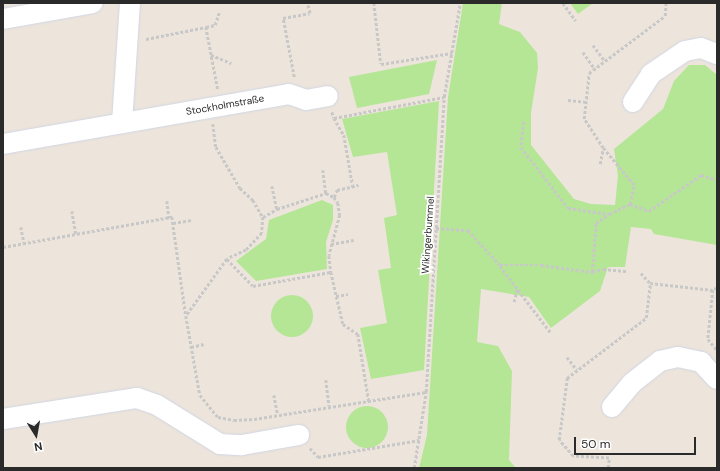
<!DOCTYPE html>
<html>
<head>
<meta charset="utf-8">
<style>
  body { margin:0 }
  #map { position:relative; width:720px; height:471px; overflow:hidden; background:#ede5db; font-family:"DM Sans",sans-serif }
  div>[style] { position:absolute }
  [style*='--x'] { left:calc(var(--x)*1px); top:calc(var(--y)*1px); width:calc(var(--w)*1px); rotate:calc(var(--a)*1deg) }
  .green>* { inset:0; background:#b4e696 }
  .round { border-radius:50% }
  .path>* { height:2.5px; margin-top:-1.25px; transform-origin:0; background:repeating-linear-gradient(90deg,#c8c8c8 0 3px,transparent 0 5px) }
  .roads { filter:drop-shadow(0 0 1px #d1d5e4) drop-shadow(0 0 1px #d1d5e4) }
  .street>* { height:20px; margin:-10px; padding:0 10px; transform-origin:10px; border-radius:10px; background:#fff }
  span { translate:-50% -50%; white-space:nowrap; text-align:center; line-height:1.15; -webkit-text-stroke:3.5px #fff; paint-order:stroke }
  .street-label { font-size:10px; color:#2a2a2a }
  .frame { position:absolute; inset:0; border:4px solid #2a2a2a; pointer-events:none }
  .north { position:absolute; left:16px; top:415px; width:40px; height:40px; -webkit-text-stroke:3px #fff; paint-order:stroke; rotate:169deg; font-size:11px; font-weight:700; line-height:16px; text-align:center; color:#2a2a2a }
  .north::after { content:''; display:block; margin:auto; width:14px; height:18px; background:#2a2a2a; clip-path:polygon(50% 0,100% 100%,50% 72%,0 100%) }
  .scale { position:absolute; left:574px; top:437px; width:122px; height:18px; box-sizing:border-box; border:2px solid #2a2a2a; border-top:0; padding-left:5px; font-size:12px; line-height:14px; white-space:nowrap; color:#2a2a2a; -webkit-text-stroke:3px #fff; paint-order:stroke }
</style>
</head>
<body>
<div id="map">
  <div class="green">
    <div style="clip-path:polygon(463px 3px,502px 3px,499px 24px,520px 32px,537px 53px,538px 68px,531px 113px,531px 145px,574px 199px,591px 204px,615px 205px,618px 176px,614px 149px,663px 109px,674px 81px,689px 65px,705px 65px,717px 75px,717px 245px,654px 234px,651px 229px,631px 227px,625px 267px,608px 267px,600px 291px,551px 328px,529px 297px,481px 289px,477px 342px,498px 346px,512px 371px,509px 460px,516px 468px,419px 468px,427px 435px,448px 97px)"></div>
    <div style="clip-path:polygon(570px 3px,593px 3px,578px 14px)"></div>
    <div style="clip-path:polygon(437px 60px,429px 94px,357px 108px,349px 77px)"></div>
    <div style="clip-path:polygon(439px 101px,424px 370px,371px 379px,360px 328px,387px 323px,378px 270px,391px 268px,384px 218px,397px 215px,387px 152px,353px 157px,342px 119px)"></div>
    <div style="clip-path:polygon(322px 200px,333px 205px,333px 220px,326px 242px,327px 269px,256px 281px,236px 261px,266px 239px,269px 220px)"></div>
    <div class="round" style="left:271px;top:295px;width:42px;height:42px"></div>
    <div class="round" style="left:346px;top:406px;width:42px;height:42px"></div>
  </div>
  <div class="path">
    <div style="--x:347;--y:3;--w:4;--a:0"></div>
    <div style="--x:374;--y:3;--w:61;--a:83.5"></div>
    <div style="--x:381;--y:64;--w:72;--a:-8.8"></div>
    <div style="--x:563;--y:3;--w:22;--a:54"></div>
    <div style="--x:206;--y:27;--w:9;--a:-13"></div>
    <div style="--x:215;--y:25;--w:13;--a:-72"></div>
    <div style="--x:146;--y:39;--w:61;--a:-11.3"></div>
    <div style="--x:206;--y:27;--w:64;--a:79.2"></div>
    <div style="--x:593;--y:45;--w:20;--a:53"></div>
    <div style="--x:583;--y:52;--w:21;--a:55"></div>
    <div style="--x:211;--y:55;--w:22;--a:22"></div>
    <div style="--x:294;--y:77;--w:60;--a:-100.6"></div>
    <div style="--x:283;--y:18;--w:27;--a:-10"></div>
    <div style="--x:310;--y:13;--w:10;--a:-107"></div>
    <div style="--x:568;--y:100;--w:18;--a:6"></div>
    <div style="--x:332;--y:112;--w:6;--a:72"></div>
    <div style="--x:334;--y:118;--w:112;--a:-10.8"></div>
    <div style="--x:334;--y:118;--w:20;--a:60"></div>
    <div style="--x:344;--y:135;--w:53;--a:80.2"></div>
    <div style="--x:524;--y:122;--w:25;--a:97"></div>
    <div style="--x:521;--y:147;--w:77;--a:52.4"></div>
    <div style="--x:568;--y:208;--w:41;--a:8.3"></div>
    <div style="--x:213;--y:124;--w:23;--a:83"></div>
    <div style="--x:216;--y:147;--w:48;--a:59.7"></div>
    <div style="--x:240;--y:188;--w:18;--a:43"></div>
    <div style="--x:253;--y:200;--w:20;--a:60"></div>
    <div style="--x:263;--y:217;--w:16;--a:94"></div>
    <div style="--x:262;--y:233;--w:23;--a:133"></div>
    <div style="--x:246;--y:250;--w:21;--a:155"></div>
    <div style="--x:227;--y:259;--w:70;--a:125.7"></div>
    <div style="--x:186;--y:316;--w:80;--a:80"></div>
    <div style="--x:200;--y:395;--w:28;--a:51"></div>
    <div style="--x:218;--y:417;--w:16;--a:11"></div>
    <div style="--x:234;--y:420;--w:20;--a:-3"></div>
    <div style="--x:254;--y:419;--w:174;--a:-8.9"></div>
    <div style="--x:600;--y:164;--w:15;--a:-79"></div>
    <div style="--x:323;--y:170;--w:23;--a:83"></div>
    <div style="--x:272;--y:186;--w:24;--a:78"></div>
    <div style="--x:334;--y:197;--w:8;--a:-67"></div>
    <div style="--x:337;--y:190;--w:22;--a:-13"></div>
    <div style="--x:167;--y:201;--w:17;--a:83"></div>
    <div style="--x:630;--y:204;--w:20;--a:20"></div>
    <div style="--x:649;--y:211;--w:63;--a:-34.7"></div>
    <div style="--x:701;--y:175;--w:17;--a:17"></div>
    <div style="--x:72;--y:211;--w:23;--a:80"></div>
    <div style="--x:263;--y:217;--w:16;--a:-30"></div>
    <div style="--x:277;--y:209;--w:52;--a:-18.1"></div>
    <div style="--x:326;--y:193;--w:9;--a:27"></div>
    <div style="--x:334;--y:197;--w:7;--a:56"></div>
    <div style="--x:338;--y:203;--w:12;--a:81"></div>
    <div style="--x:340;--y:215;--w:42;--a:105"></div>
    <div style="--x:329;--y:256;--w:16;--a:83"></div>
    <div style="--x:331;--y:272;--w:53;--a:77"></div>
    <div style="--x:343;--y:324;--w:18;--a:34"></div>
    <div style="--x:358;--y:334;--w:69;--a:80.8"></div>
    <div style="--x:173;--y:223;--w:20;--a:-9"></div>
    <div style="--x:21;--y:227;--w:16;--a:79"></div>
    <div style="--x:436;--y:228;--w:32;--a:4"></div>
    <div style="--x:468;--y:230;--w:47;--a:47.6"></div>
    <div style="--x:500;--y:265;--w:41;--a:0"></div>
    <div style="--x:541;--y:265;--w:51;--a:7.8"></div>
    <div style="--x:592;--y:272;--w:11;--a:-15"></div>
    <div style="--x:603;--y:269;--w:25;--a:5"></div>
    <div style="--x:331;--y:244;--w:23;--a:-10"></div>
    <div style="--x:3;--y:247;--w:172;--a:-10.1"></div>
    <div style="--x:172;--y:217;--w:100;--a:82"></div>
    <div style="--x:227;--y:259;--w:37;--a:46"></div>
    <div style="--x:253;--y:286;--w:79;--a:-10.2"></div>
    <div style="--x:500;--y:266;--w:84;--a:52.7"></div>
    <div style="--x:592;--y:272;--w:49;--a:-85.3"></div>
    <div style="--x:596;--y:223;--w:16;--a:-35"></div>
    <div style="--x:609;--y:214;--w:23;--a:-25"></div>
    <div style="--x:630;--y:204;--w:19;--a:-78"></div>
    <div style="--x:634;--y:185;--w:48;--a:-130"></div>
    <div style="--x:603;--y:148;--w:35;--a:-123"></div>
    <div style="--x:584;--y:119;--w:46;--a:-83.8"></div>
    <div style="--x:589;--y:73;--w:95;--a:-36.9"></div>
    <div style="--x:665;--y:16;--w:13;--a:-86"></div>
    <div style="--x:641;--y:273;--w:13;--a:48"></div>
    <div style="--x:650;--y:283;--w:63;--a:6.3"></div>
    <div style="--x:717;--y:288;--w:4;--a:153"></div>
    <div style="--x:713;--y:290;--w:49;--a:95.8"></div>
    <div style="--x:708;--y:339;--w:14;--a:51"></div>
    <div style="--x:336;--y:296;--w:12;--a:-9"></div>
    <div style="--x:514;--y:302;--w:14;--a:-78"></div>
    <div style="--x:191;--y:347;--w:13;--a:-13"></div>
    <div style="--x:567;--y:357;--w:16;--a:52"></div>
    <div style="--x:326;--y:380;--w:26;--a:83"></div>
    <div style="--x:274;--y:395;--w:20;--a:79"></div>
    <div style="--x:310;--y:448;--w:12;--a:48"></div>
    <div style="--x:318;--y:457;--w:103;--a:-9.5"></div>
    <div style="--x:414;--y:468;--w:77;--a:-81"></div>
    <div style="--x:426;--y:392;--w:296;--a:-86.5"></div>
    <div style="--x:444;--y:97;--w:95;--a:-80.3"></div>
    <div style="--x:608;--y:468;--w:10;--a:-84"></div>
    <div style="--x:609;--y:458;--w:36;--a:-177"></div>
    <div style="--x:573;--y:456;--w:21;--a:-131"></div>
    <div style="--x:559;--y:440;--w:63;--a:-82.6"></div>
    <div style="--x:567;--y:378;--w:99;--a:-37.2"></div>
    <div style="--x:646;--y:318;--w:35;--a:-83"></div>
  </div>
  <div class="roads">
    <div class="street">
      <div style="--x:3;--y:19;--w:91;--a:-10.1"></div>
      <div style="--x:633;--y:102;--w:33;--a:-57"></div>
      <div style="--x:651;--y:74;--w:41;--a:-34.1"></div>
      <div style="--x:685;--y:51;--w:16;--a:-11"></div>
      <div style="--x:701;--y:48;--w:17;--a:21"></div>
      <div style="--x:122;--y:123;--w:120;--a:-86.2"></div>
      <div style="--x:3;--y:144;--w:290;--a:-9.9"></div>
      <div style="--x:289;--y:94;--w:18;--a:19"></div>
      <div style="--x:306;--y:100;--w:22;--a:-10"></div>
      <div style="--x:612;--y:407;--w:31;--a:-50"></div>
      <div style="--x:632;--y:383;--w:36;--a:-38"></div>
      <div style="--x:660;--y:361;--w:18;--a:-13"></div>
      <div style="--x:678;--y:357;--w:24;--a:12"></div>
      <div style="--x:701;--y:362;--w:23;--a:47"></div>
      <div style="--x:3;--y:419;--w:136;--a:-8.9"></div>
      <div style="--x:137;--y:398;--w:21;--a:19"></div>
      <div style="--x:157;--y:405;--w:74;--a:31.8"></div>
      <div style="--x:220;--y:444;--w:22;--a:3"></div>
      <div style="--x:242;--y:445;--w:58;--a:-10"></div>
    </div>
  </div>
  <div class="street-label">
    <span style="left:225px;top:105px;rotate:-10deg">Stockholmstraße</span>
    <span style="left:428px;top:235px;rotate:-86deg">Wikingerbummel</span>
  </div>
  <div class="frame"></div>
  <div class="north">N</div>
  <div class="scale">50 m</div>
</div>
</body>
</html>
